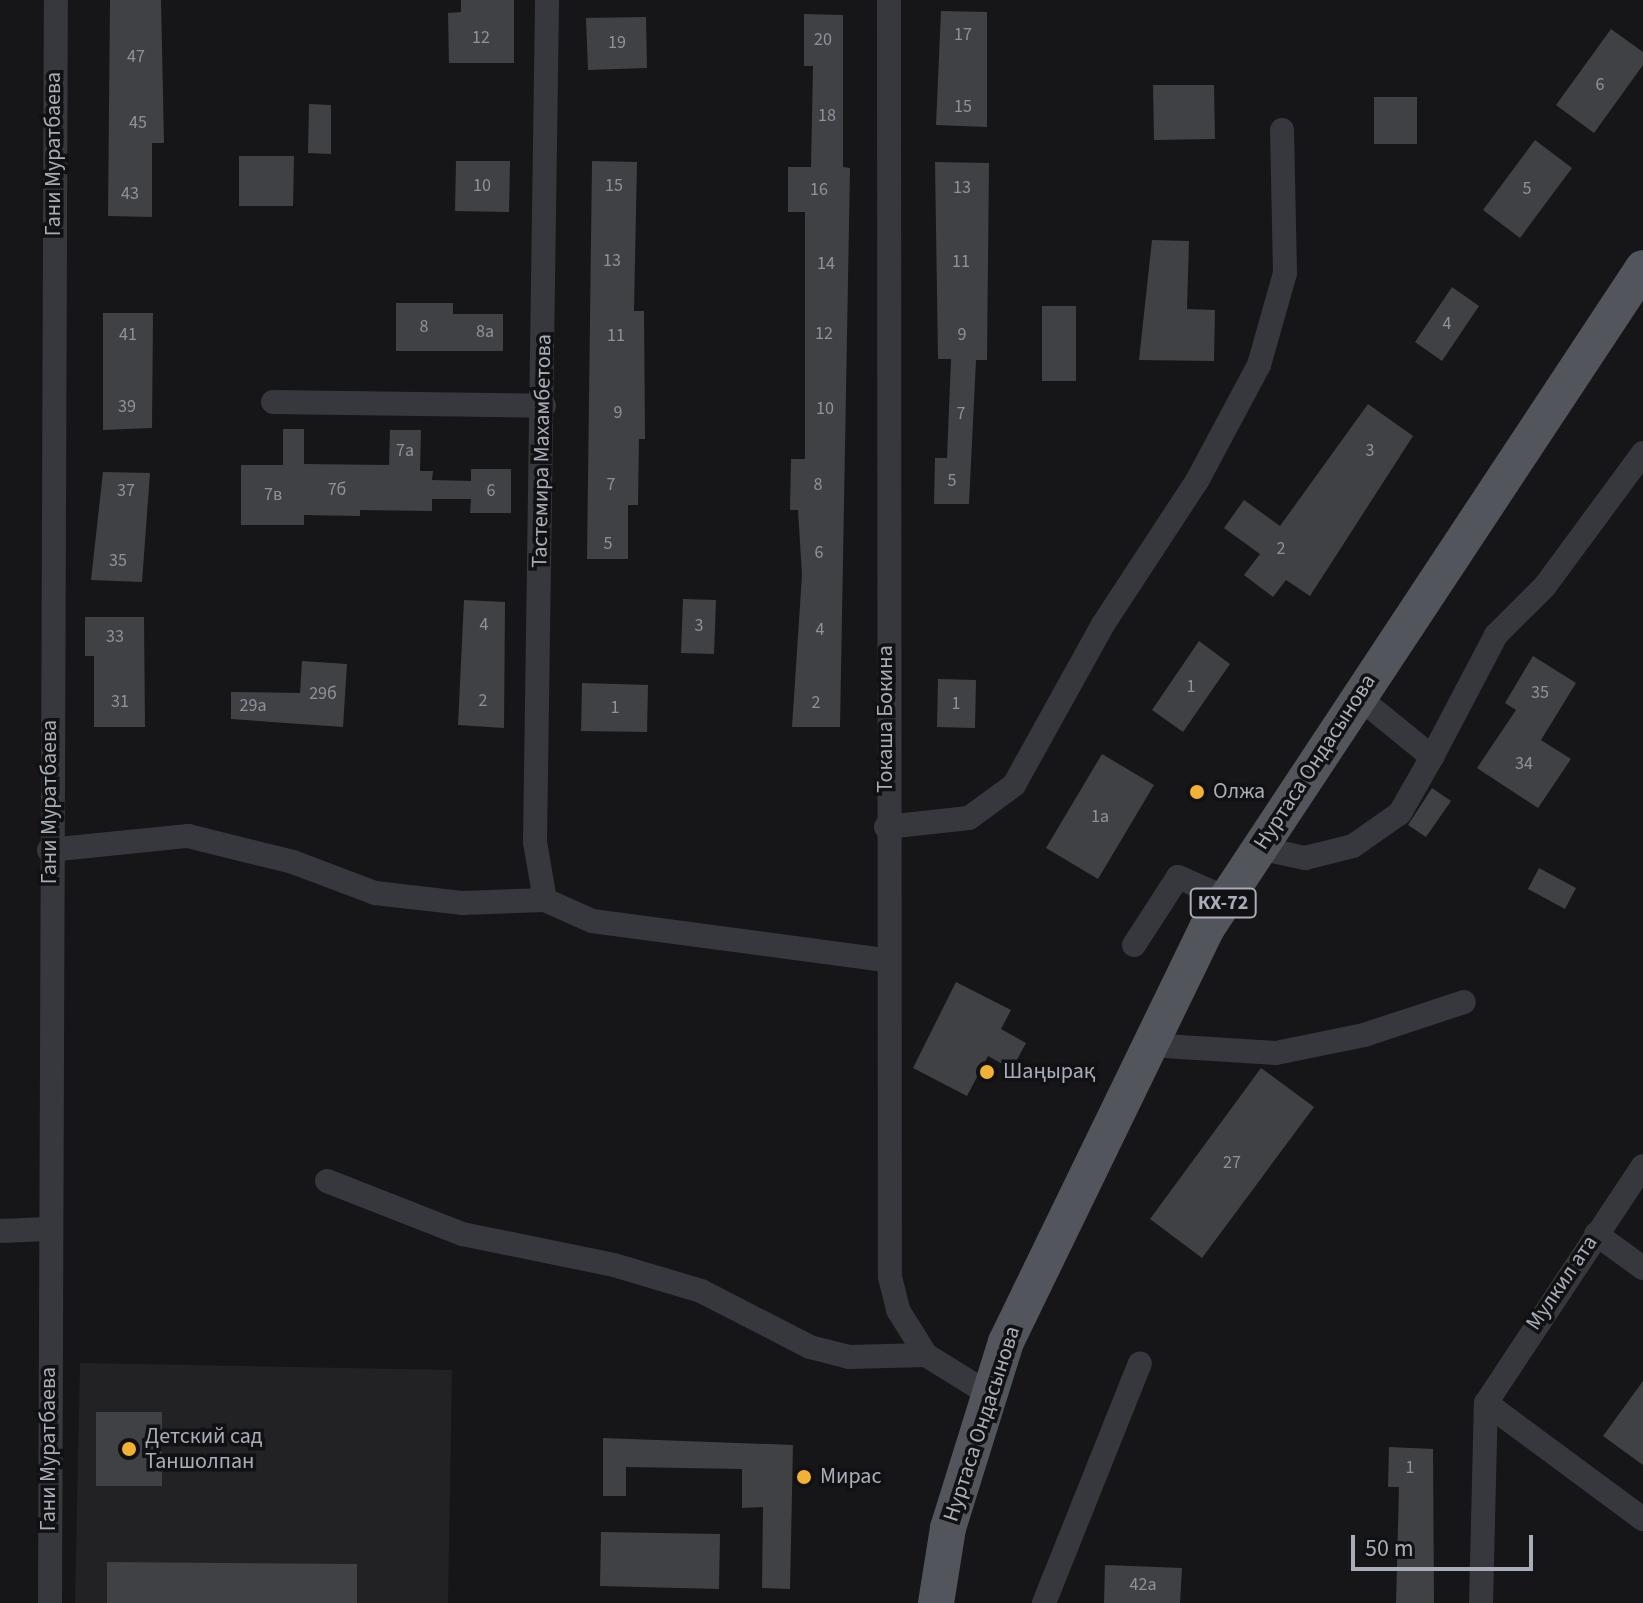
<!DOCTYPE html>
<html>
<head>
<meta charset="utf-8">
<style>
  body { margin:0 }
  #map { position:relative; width:1643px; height:1603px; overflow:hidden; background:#161618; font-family:"Source Sans 3",sans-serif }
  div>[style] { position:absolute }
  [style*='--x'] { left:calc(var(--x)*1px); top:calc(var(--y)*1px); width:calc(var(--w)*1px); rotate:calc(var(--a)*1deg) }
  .built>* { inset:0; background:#222225 }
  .building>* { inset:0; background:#404145 }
  .street>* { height:24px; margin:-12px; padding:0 12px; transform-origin:12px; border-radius:12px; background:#37383d }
  .primary>* { height:36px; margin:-18px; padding:0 18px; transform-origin:18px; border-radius:18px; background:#53555c }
  .dots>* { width:22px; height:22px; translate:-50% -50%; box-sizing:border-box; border:4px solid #111113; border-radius:50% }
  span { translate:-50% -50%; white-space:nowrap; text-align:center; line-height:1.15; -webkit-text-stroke:7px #111113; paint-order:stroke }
  .number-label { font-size:18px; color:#8e929b }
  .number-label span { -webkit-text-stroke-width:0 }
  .shield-label span { padding:2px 6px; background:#111113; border:2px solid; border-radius:6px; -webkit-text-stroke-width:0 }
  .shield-label { font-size:20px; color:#a8adb8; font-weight:700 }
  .street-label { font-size:22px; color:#a8adb8 }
  .poi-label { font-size:22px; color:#a8adb8 }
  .left { translate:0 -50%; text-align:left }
  .scale { position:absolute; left:1351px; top:1535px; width:182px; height:36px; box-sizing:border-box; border:4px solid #a8adb8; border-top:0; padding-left:10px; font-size:24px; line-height:28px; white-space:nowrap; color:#a8adb8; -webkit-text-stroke:6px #111113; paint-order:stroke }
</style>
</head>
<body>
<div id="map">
  <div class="built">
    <div style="clip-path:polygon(80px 1363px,452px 1370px,448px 1603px,75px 1603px)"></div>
  </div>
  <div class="building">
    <div style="clip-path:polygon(110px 0,161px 0,164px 143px,152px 143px,152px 217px,108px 216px)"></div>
    <div style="clip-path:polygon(461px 0,514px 0,514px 63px,449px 63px,448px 13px,461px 12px)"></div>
    <div style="clip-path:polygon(941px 11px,987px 12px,987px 127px,936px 125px)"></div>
    <div style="clip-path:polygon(804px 14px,843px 15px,843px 167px,850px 168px,840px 727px,792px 727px,802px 575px,798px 510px,790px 510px,791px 459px,805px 459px,805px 212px,788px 212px,788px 167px,811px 167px,813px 66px,804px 66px)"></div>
    <div style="clip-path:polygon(646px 17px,647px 68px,588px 70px,586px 18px)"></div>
    <div style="clip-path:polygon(1611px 29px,1643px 52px,1643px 65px,1594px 133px,1556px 105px)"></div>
    <div style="clip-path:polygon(1153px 85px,1214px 85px,1215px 139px,1154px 140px)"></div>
    <div style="clip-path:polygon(1374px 97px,1417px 97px,1417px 144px,1374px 144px)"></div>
    <div style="clip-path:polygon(309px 104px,331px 105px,331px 154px,308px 153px)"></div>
    <div style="clip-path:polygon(1535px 140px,1572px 168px,1520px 238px,1483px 210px)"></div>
    <div style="clip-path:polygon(239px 156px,294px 156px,293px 206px,239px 206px)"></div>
    <div style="clip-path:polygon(456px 161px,510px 161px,509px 212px,455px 211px)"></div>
    <div style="clip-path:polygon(592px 161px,637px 162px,634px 311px,644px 311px,645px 439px,639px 439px,638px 505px,628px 505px,628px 559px,587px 559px)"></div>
    <div style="clip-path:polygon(935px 162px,989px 163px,987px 360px,976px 360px,969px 504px,934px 504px,935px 458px,947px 458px,951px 359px,938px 359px)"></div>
    <div style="clip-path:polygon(1152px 240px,1189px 241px,1187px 309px,1215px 310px,1214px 361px,1139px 360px)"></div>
    <div style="clip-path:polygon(1452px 287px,1479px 306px,1442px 361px,1415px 342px)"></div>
    <div style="clip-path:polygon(396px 303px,453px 303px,453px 314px,503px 314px,503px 351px,396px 351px)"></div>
    <div style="clip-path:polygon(1042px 306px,1076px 306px,1076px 381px,1042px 381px)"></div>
    <div style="clip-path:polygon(103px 313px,153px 313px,152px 428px,103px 430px)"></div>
    <div style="clip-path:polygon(1368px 404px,1413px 436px,1310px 596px,1286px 580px,1273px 597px,1244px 575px,1260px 554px,1224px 528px,1244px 500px,1280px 526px)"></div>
    <div style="clip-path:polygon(283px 429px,304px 429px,304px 464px,389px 465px,390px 430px,421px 430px,420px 471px,433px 471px,432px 480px,471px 481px,471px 469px,511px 469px,511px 513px,470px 513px,471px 499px,432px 499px,432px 511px,360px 510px,360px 516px,304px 515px,304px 525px,241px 525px,241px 465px,283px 465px)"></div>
    <div style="clip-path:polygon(103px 472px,150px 473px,142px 582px,91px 580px)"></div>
    <div style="clip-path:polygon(683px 599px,716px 600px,714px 654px,681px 653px)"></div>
    <div style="clip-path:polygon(464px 600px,505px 602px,504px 728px,458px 725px)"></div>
    <div style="clip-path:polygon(85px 617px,144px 617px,145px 727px,94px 727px,94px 656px,85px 656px)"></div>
    <div style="clip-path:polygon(1199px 641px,1230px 664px,1183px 732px,1152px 710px)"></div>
    <div style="clip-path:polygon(1533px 656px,1576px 683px,1541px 740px,1571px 759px,1538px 808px,1477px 768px,1516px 710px,1505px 703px)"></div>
    <div style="clip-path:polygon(302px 661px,347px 664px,343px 727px,231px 719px,231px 692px,300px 693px)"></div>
    <div style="clip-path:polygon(938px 679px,976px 680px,975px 728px,937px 727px)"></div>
    <div style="clip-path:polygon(582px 683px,648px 685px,647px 732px,581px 731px)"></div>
    <div style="clip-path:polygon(1102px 754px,1154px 785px,1098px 879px,1046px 848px)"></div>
    <div style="clip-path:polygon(1432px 788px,1451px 801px,1426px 837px,1408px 825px)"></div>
    <div style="clip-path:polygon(1539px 868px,1576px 888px,1565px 909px,1528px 889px)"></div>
    <div style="clip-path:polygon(956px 982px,1011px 1010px,1001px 1029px,1026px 1043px,1012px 1069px,988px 1056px,967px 1096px,913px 1068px)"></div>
    <div style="clip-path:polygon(1261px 1068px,1314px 1107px,1202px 1258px,1150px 1219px)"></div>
    <div style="clip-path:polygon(1643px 1381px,1643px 1465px,1603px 1436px)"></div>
    <div style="clip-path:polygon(96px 1412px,162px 1412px,162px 1486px,96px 1486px)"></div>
    <div style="clip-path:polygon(603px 1438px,793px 1445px,790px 1589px,762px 1588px,763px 1507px,742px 1508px,742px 1469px,626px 1467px,626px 1496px,603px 1496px)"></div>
    <div style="clip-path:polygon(1389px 1447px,1433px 1449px,1434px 1603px,1396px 1603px,1399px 1487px,1388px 1487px)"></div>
    <div style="clip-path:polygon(601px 1532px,720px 1534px,719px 1589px,600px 1586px)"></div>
    <div style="clip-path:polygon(107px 1562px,357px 1564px,357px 1603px,107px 1603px)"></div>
    <div style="clip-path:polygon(1105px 1565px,1182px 1568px,1180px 1603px,1104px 1603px)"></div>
  </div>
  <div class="street">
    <div style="--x:889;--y:0;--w:1277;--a:89.96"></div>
    <div style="--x:890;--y:1277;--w:34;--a:76"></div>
    <div style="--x:898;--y:1310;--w:53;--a:58.1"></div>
    <div style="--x:926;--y:1355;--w:74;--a:31.8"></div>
    <div style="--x:273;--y:402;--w:271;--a:0.8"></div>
    <div style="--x:1357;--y:696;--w:97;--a:39.1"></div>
    <div style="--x:1432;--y:757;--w:138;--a:-62.3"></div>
    <div style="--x:1496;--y:635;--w:69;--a:-45"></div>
    <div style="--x:1545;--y:586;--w:165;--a:-53.6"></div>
    <div style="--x:886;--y:827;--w:83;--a:-6.2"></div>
    <div style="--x:969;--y:818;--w:56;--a:-36.3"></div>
    <div style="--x:1014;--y:785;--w:182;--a:-61"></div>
    <div style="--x:1102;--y:626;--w:173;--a:-56.8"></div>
    <div style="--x:1197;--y:481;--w:132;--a:-61.9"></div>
    <div style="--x:1259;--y:365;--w:96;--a:-74.2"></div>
    <div style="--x:1285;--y:273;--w:143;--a:-91.2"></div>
    <div style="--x:1259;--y:848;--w:47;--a:12.3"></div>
    <div style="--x:1305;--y:858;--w:49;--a:-14"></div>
    <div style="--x:1353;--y:846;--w:57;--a:-35.1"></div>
    <div style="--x:1400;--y:813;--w:64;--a:-60.3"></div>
    <div style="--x:49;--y:850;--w:140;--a:-5.8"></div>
    <div style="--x:188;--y:836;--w:108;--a:13.9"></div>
    <div style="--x:293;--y:862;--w:88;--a:20.7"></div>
    <div style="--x:375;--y:893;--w:89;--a:6.5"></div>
    <div style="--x:463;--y:903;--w:82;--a:-2.1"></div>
    <div style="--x:545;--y:900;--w:51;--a:24.1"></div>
    <div style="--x:592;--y:921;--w:296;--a:7.6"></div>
    <div style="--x:545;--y:900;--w:59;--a:-99.8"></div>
    <div style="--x:535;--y:842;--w:842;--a:-89.18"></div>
    <div style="--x:1134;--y:945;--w:81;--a:-57.1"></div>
    <div style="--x:1178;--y:877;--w:52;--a:23.6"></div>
    <div style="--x:1149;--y:1045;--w:127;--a:3.6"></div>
    <div style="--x:1276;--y:1053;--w:90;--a:-11.6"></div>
    <div style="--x:1364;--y:1035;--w:105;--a:-18.3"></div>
    <div style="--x:327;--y:1181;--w:145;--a:21.4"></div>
    <div style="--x:462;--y:1234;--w:155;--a:11.5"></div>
    <div style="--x:614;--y:1265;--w:91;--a:16.6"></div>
    <div style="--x:701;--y:1291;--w:123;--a:27.2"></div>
    <div style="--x:810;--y:1347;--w:40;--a:14.4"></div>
    <div style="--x:849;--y:1357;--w:77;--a:-1.5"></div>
    <div style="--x:0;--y:1231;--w:48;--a:-2.4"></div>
    <div style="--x:1596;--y:1234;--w:58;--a:35.9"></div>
    <div style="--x:1486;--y:1403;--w:195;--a:36.5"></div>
    <div style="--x:50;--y:1603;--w:1603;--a:-89.79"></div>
    <div style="--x:1044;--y:1603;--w:258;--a:-68.2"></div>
    <div style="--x:1481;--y:1603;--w:200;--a:-88.6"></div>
    <div style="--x:1486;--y:1403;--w:284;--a:-56.5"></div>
  </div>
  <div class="primary">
    <div style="--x:936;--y:1603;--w:76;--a:-80.9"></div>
    <div style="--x:948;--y:1528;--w:195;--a:-72.7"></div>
    <div style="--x:1006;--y:1342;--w:460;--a:-64.1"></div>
    <div style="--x:1207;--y:928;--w:791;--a:-56.55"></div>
  </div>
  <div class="dots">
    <div style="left:1197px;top:792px;background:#f2b134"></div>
    <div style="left:987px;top:1072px;background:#f2b134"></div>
    <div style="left:129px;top:1449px;background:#f2b134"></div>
    <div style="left:804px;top:1477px;background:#f2b134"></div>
  </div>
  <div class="number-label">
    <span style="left:963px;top:35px">17</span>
    <span style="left:481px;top:38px">12</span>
    <span style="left:823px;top:40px">20</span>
    <span style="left:617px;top:43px">19</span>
    <span style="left:136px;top:57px">47</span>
    <span style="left:1600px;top:85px">6</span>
    <span style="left:963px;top:107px">15</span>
    <span style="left:827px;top:116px">18</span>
    <span style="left:138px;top:123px">45</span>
    <span style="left:482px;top:186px">10</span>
    <span style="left:614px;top:186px">15</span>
    <span style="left:962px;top:188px">13</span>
    <span style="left:1527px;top:189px">5</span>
    <span style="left:819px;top:190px">16</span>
    <span style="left:130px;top:194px">43</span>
    <span style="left:612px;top:261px">13</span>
    <span style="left:961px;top:262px">11</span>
    <span style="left:826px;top:264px">14</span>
    <span style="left:1447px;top:324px">4</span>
    <span style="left:424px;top:327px">8</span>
    <span style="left:485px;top:332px">8а</span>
    <span style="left:824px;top:334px">12</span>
    <span style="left:128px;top:335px">41</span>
    <span style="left:962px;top:335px">9</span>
    <span style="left:616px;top:336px">11</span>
    <span style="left:127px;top:407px">39</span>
    <span style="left:825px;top:409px">10</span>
    <span style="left:618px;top:413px">9</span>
    <span style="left:961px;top:414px">7</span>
    <span style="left:405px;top:451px">7а</span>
    <span style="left:1370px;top:451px">3</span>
    <span style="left:952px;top:481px">5</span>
    <span style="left:611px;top:485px">7</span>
    <span style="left:818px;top:485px">8</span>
    <span style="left:337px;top:490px">7б</span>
    <span style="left:126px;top:491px">37</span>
    <span style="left:491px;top:491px">6</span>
    <span style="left:273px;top:495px">7в</span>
    <span style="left:608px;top:544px">5</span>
    <span style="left:1281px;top:549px">2</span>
    <span style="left:819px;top:553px">6</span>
    <span style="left:118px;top:561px">35</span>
    <span style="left:484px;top:625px">4</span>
    <span style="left:699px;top:626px">3</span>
    <span style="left:820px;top:630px">4</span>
    <span style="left:115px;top:637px">33</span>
    <span style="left:1191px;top:687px">1</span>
    <span style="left:1540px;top:693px">35</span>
    <span style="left:323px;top:694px">29б</span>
    <span style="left:483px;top:701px">2</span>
    <span style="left:120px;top:702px">31</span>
    <span style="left:816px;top:703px">2</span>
    <span style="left:956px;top:704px">1</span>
    <span style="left:253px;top:706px">29а</span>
    <span style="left:615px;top:708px">1</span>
    <span style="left:1524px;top:764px">34</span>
    <span style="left:1100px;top:817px">1а</span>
    <span style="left:1232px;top:1163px">27</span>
    <span style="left:1410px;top:1468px">1</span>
    <span style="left:1143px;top:1585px">42а</span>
  </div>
  <div class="shield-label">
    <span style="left:1223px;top:903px">КХ-72</span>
  </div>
  <div class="street-label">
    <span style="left:54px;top:154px;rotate:-90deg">Гани Муратбаева</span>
    <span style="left:542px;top:451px;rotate:-89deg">Тастемира Махамбетова</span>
    <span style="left:886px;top:719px;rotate:-90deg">Токаша Бокина</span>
    <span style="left:1315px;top:762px;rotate:-57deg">Нуртаса Ондасынова</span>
    <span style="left:50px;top:802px;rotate:-90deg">Гани Муратбаева</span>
    <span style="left:1562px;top:1283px;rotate:-56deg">Мулкил ата</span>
    <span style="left:982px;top:1424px;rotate:-72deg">Нуртаса Ондасынова</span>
    <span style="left:49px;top:1449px;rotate:-90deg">Гани Муратбаева</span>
  </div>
  <div class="poi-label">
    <span class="left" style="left:1213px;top:792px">Олжа</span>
    <span class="left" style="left:1003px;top:1072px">Шаңырақ</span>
    <span class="left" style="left:145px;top:1449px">Детский сад<br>Таншолпан</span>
    <span class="left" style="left:820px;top:1477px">Мирас</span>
  </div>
  <div class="scale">50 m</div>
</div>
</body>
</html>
